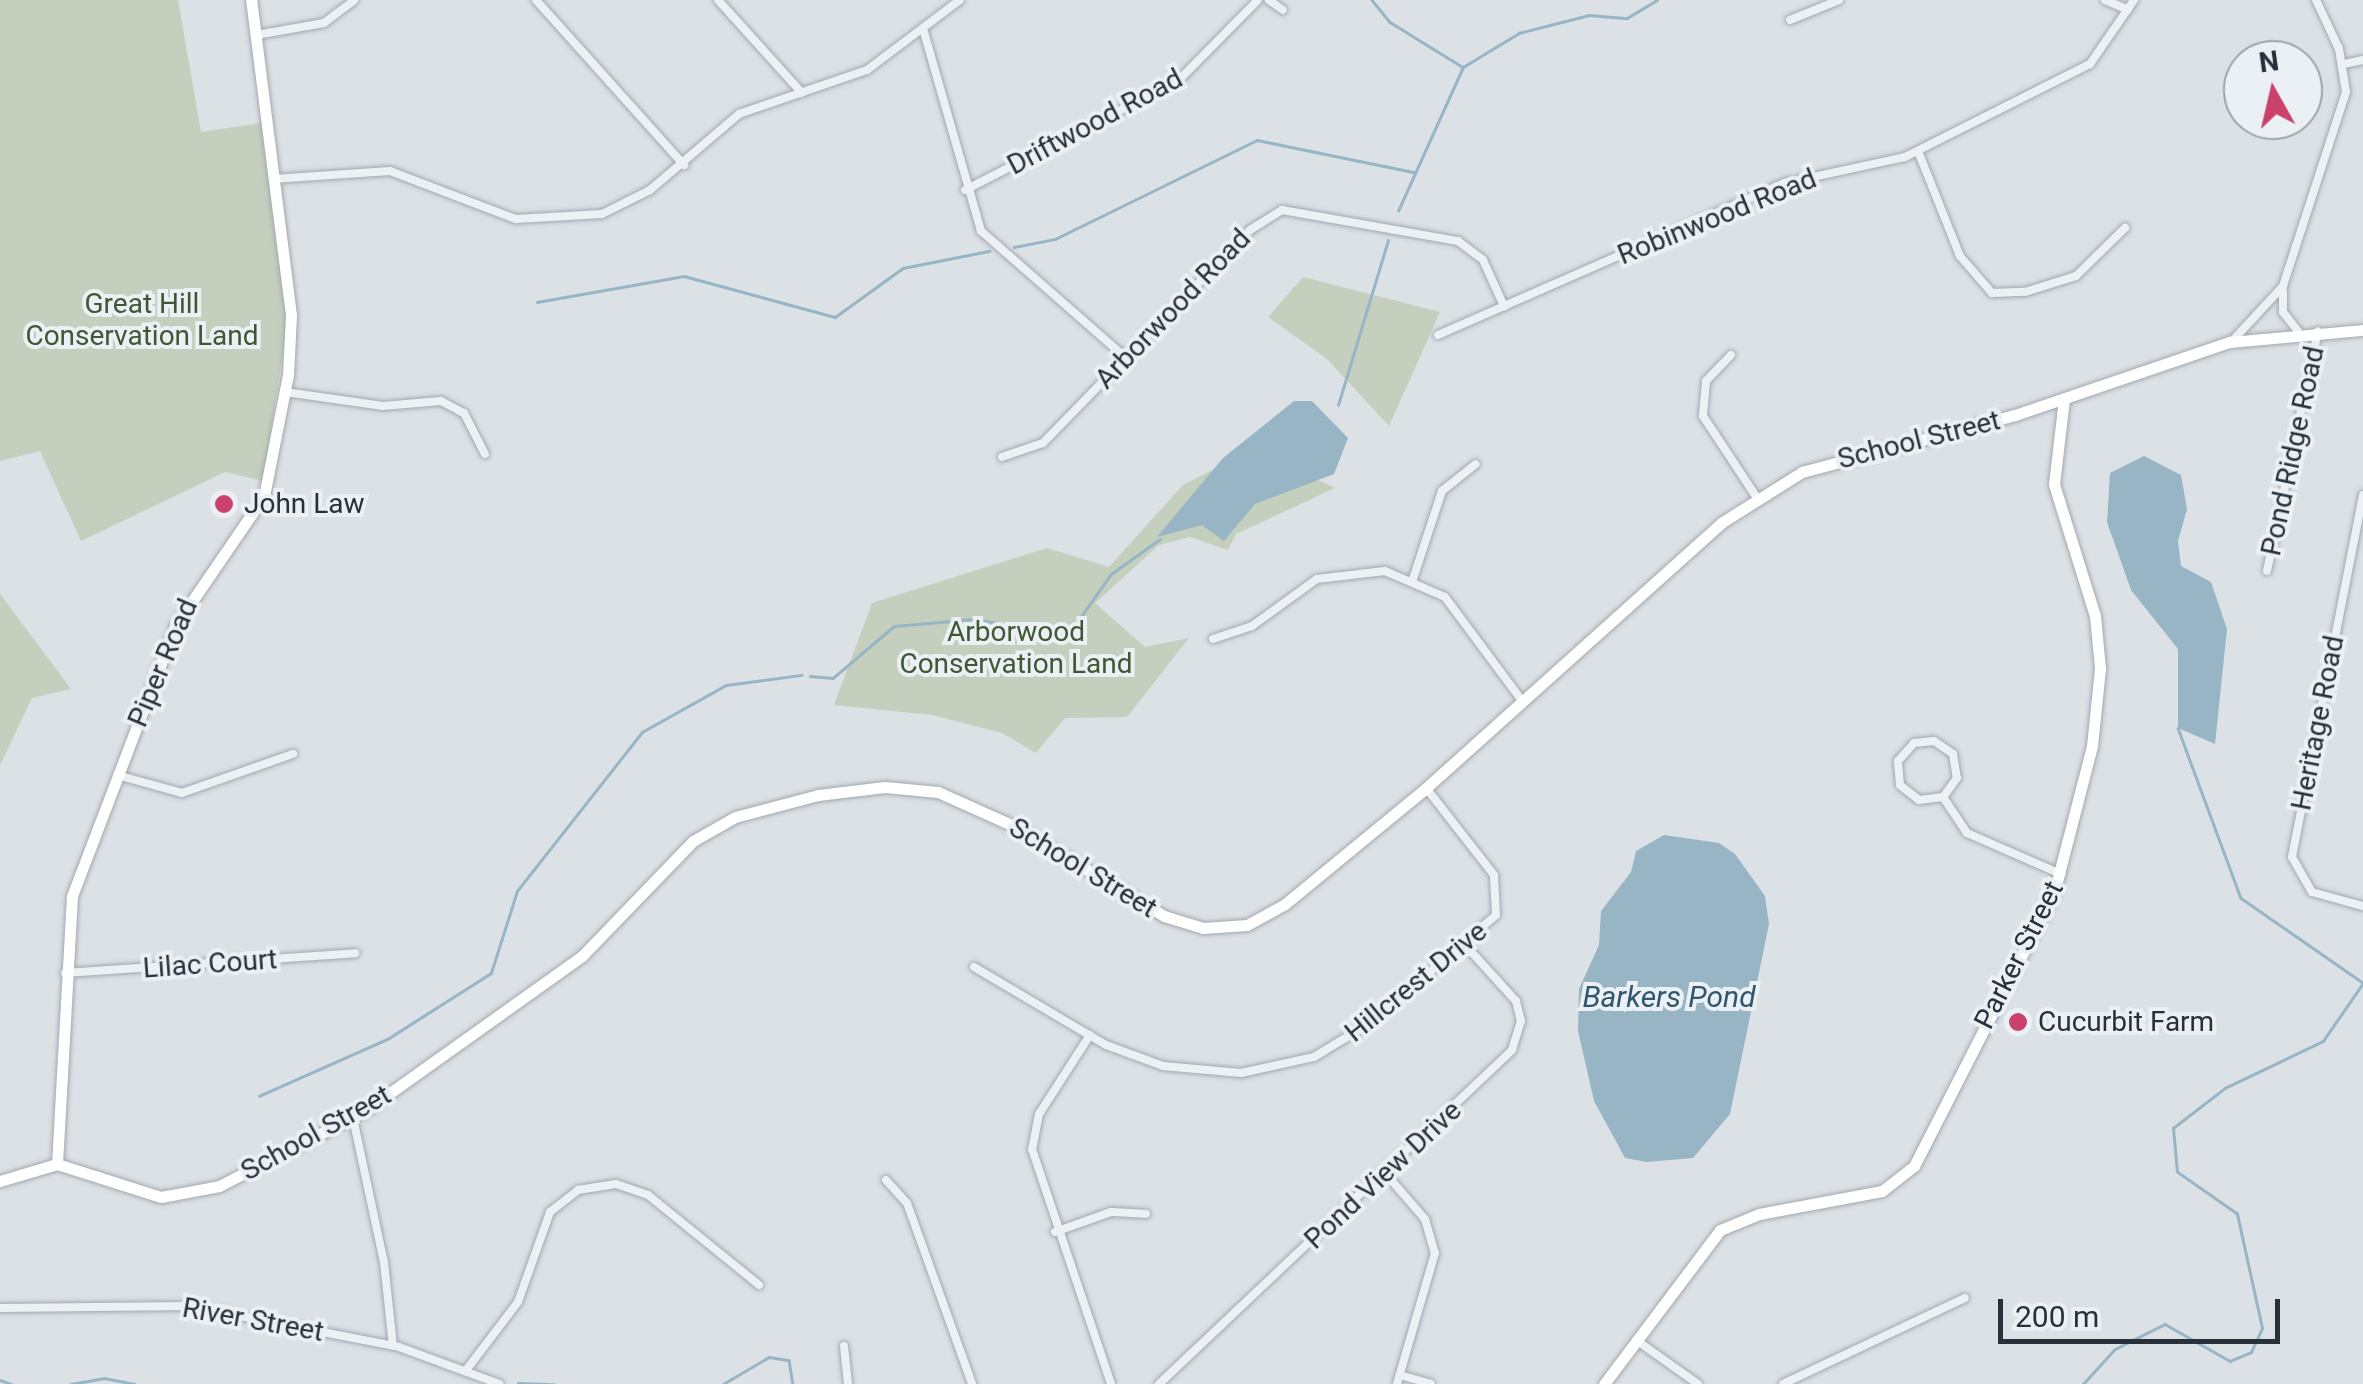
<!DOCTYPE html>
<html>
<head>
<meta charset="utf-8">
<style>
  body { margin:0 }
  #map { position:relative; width:2363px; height:1384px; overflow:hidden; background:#dce1e6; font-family:Roboto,sans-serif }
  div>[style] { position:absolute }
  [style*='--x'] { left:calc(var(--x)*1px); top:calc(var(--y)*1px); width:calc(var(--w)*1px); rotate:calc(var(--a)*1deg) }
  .green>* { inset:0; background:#c4cfbd }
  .water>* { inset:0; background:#97b5c5 }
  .stream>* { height:2.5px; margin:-1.25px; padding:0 1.25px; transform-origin:1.25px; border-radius:1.25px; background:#97b5c5 }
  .roads { filter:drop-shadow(0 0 2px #a2a9af) drop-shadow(0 0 2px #a2a9af) }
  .street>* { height:8px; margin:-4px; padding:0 4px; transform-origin:4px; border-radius:4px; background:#eef1f4 }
  .secondary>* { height:11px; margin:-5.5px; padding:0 5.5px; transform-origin:5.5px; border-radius:5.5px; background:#fff }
  .dots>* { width:28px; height:28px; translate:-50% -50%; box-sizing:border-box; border:5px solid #ebf0f4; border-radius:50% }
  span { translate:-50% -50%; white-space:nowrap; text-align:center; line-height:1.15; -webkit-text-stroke:8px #ebf0f4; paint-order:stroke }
  .street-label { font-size:28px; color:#26313b }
  .park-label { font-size:28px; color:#405734 }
  .poi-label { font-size:28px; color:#26313b }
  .left { translate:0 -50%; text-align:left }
  .water-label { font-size:30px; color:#31566e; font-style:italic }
  .north { position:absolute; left:2223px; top:40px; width:100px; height:100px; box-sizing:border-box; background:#ebf0f4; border:2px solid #9ca4aa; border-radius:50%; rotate:352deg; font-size:28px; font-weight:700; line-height:40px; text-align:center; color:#26313b }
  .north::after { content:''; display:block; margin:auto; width:35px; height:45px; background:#ca426b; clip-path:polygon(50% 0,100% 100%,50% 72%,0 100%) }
  .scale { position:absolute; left:1998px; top:1299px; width:282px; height:45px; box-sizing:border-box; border:5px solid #26313b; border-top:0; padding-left:12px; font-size:30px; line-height:35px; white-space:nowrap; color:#26313b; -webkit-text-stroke:8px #ebf0f4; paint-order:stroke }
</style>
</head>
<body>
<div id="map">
  <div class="green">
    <div style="clip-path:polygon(0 0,178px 0,201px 132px,261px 123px,287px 326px,263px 481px,225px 472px,81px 541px,40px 451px,0 461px)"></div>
    <div style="clip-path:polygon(1303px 277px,1440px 312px,1389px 426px,1327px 359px,1268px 317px)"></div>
    <div style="clip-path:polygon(1292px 429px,1318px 480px,1335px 488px,1236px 534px,1228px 550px,1190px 537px,1159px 545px,1095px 603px,1145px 647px,1189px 638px,1127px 717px,1065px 718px,1036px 753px,1002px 733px,932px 715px,834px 705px,872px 603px,1047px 548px,1109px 567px,1183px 485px)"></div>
    <div style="clip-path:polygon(0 594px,71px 689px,32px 698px,0 765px)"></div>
  </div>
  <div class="water">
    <div style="clip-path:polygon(1294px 401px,1312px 401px,1348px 438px,1334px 474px,1255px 504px,1224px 541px,1202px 525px,1157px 537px,1223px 458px)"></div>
    <div style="clip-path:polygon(2144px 456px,2181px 475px,2187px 509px,2178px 541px,2181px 566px,2211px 582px,2227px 629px,2215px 744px,2178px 728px,2178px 649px,2131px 590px,2107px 522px,2110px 473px)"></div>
    <div style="clip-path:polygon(1664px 835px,1719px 843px,1735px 854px,1765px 896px,1769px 924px,1730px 1114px,1693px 1158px,1647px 1162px,1625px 1158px,1594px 1101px,1578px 1031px,1579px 989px,1599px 945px,1601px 911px,1631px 872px,1636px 851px)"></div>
  </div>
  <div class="stream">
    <div style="--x:1372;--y:0;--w:28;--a:51"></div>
    <div style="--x:1390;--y:22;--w:86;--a:31.7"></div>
    <div style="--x:1463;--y:67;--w:66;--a:-31.3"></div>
    <div style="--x:1519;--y:33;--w:72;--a:-14.4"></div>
    <div style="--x:1589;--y:15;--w:38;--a:5"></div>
    <div style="--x:1627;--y:18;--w:35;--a:-31"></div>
    <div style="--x:1398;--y:211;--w:158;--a:-65.7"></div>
    <div style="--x:1014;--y:247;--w:42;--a:-11"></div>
    <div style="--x:1055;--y:239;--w:225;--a:-26.1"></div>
    <div style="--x:1257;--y:140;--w:159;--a:11.6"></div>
    <div style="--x:537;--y:302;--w:149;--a:-10"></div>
    <div style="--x:684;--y:276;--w:156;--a:15.2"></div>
    <div style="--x:835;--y:317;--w:84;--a:-35.8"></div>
    <div style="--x:903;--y:268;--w:88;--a:-11.2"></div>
    <div style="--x:1338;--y:405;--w:172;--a:-73.1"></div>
    <div style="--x:810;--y:676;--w:23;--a:5"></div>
    <div style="--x:833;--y:678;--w:80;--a:-40.4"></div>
    <div style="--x:894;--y:626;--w:80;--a:-5"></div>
    <div style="--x:974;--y:619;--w:95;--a:9.7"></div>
    <div style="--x:1068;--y:635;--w:75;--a:-54.8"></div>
    <div style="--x:1111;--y:574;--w:60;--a:-35.5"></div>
    <div style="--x:2178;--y:728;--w:181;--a:69.7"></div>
    <div style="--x:2241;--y:898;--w:147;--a:34.8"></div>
    <div style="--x:259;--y:1096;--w:142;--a:-24"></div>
    <div style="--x:389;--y:1038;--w:121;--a:-32.5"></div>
    <div style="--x:491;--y:973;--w:86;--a:-72.4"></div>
    <div style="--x:517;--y:891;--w:202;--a:-51.8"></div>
    <div style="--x:642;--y:732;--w:96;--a:-29.2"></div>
    <div style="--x:726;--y:685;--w:76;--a:-7.6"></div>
    <div style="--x:0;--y:1380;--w:12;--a:20"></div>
    <div style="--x:518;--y:1383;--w:36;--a:2"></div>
    <div style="--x:71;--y:1384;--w:34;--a:-10"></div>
    <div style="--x:104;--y:1378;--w:31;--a:11"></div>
    <div style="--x:723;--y:1384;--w:53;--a:-30.4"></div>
    <div style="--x:769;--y:1357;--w:20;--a:9"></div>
    <div style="--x:789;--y:1360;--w:24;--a:81"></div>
    <div style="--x:2083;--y:1384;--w:47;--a:-47.6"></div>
    <div style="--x:2115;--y:1349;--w:56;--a:-26.6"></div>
    <div style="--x:2165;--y:1324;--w:75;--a:29.6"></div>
    <div style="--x:2230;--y:1361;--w:23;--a:-23"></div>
    <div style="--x:2251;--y:1352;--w:26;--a:-65"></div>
    <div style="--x:2262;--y:1328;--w:117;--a:-102.4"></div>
    <div style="--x:2237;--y:1214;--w:73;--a:-145"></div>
    <div style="--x:2177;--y:1172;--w:44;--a:-95.2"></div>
    <div style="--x:2173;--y:1128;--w:66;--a:-37.6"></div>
    <div style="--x:2225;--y:1088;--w:109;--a:-25.6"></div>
    <div style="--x:2323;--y:1041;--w:70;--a:-55.4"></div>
  </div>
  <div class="roads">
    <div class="street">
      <div style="--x:536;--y:0;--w:222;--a:48.1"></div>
      <div style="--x:718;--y:0;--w:125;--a:47.9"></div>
      <div style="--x:1269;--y:0;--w:17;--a:36"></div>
      <div style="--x:2105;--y:0;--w:25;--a:23"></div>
      <div style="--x:1790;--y:20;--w:53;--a:-22.2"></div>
      <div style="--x:924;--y:32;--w:207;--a:74"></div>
      <div style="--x:981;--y:231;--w:193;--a:41.2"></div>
      <div style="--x:256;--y:35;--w:69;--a:-10"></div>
      <div style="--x:324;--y:23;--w:38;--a:-37"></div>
      <div style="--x:2344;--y:64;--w:19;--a:-12"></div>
      <div style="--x:1918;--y:151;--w:113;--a:68.2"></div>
      <div style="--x:1960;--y:256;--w:49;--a:49.1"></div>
      <div style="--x:1992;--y:293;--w:33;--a:-2"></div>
      <div style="--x:2025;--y:292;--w:53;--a:-17.4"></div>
      <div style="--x:2076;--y:276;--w:69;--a:-44.4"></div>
      <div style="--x:273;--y:179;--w:117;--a:-3.9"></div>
      <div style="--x:390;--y:171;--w:135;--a:20.9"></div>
      <div style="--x:516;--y:219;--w:86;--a:-3.3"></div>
      <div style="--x:602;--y:214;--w:54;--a:-26.6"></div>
      <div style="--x:650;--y:190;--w:117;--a:-40.5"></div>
      <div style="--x:739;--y:114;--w:135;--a:-19"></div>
      <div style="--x:867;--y:70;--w:116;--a:-37"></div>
      <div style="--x:965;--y:190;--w:241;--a:-27.2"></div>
      <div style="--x:1179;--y:80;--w:112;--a:-45.4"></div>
      <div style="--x:2283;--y:291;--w:21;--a:90"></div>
      <div style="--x:2283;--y:312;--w:24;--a:52"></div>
      <div style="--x:1438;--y:335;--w:379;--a:-23.7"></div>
      <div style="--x:1785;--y:183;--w:123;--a:-12.2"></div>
      <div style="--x:1905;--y:157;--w:207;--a:-26.7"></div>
      <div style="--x:2090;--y:64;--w:78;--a:-55.5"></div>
      <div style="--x:2234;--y:339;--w:72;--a:-47.2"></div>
      <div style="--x:2283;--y:286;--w:204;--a:-72"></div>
      <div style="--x:2346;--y:92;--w:44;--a:-99.2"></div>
      <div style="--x:2339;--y:49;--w:54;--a:-115.1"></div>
      <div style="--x:1731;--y:355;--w:36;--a:134"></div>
      <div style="--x:1706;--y:381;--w:35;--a:95"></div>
      <div style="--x:1703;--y:416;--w:98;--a:56.6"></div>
      <div style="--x:285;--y:392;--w:99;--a:8.1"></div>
      <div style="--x:383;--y:406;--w:58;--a:-4.9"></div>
      <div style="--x:441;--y:401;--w:26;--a:28"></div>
      <div style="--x:464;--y:413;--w:46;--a:62.9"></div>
      <div style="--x:1002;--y:457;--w:43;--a:-18.9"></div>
      <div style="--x:1043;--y:443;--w:297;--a:-45.8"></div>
      <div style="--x:1250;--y:230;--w:38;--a:-32"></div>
      <div style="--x:1282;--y:210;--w:179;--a:10"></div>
      <div style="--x:1458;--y:241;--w:31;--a:37"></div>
      <div style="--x:1483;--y:260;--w:51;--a:65.5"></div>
      <div style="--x:2363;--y:495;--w:369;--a:101.1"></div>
      <div style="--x:2292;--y:857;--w:40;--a:60.3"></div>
      <div style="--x:2312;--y:892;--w:53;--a:15.4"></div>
      <div style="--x:2267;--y:571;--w:245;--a:-78"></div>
      <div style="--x:1413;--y:579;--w:93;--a:-71.8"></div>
      <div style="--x:1442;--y:491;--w:43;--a:-38.5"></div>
      <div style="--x:1213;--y:639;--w:41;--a:-18.4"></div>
      <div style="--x:1252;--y:626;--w:80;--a:-35.9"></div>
      <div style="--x:1317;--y:579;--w:68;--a:-6.7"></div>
      <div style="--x:1385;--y:571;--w:65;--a:23.4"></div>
      <div style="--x:1445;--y:597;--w:131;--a:53.4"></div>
      <div style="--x:117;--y:775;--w:67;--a:15.5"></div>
      <div style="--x:182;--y:793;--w:118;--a:-19.4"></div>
      <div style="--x:1943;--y:797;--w:24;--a:173"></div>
      <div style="--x:1919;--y:800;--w:24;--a:-142"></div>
      <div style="--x:1900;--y:785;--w:24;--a:-95"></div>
      <div style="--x:1898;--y:761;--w:24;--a:-48"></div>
      <div style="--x:1914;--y:743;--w:20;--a:-6"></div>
      <div style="--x:1934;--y:741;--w:23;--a:34"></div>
      <div style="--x:1953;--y:754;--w:24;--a:81"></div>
      <div style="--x:1957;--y:778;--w:24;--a:126"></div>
      <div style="--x:1943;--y:797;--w:43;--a:56.3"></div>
      <div style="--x:1967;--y:833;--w:103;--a:23.6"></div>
      <div style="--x:974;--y:967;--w:153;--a:30.6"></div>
      <div style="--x:1106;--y:1045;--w:61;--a:20.2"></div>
      <div style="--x:1163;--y:1066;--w:78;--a:5.1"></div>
      <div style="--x:1241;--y:1073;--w:75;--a:-12.4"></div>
      <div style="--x:1314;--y:1057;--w:66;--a:-31.3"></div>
      <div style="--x:1370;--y:1023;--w:166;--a:-40.6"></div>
      <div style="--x:1496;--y:915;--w:40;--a:-92.9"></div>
      <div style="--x:1494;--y:875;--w:110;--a:-128"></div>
      <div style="--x:65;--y:973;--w:291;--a:-3.9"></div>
      <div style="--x:1090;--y:1035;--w:94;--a:122.8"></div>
      <div style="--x:1039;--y:1114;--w:36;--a:101"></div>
      <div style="--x:1032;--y:1149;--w:248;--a:71.4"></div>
      <div style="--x:353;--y:1118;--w:147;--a:77.9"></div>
      <div style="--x:384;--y:1262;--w:84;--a:83.9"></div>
      <div style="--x:1385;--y:1173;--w:61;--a:49"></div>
      <div style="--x:1425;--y:1219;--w:35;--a:74"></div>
      <div style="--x:1435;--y:1253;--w:136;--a:106.2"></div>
      <div style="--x:886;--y:1180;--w:31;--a:48"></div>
      <div style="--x:907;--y:1203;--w:192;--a:70.2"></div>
      <div style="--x:1055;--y:1232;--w:59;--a:-19.7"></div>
      <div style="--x:1111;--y:1212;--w:35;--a:3"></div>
      <div style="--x:0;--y:1308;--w:189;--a:-0.6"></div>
      <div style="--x:189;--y:1306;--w:214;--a:11"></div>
      <div style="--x:399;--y:1347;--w:107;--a:20.3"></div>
      <div style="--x:1636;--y:1340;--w:76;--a:35.4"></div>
      <div style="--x:844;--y:1346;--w:38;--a:84"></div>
      <div style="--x:467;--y:1369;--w:84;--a:-52.7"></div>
      <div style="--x:518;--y:1302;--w:96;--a:-70.4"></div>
      <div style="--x:550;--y:1212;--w:36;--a:-38"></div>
      <div style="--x:578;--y:1190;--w:38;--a:-9"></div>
      <div style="--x:616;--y:1184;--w:34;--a:19"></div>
      <div style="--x:648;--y:1195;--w:143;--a:39"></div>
      <div style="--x:1400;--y:1375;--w:32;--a:16"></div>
      <div style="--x:1159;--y:1384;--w:486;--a:-43.4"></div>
      <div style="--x:1512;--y:1050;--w:30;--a:-73"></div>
      <div style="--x:1521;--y:1021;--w:21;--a:-104"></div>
      <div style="--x:1516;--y:1001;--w:74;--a:-132.3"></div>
      <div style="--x:1783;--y:1384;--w:201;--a:-25.3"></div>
    </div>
    <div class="secondary">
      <div style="--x:57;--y:1164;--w:268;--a:-86.8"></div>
      <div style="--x:72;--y:896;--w:289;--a:-69.1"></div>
      <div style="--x:175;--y:626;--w:158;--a:-55.6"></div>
      <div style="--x:264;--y:496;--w:123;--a:-78.8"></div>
      <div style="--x:288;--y:375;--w:60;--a:-87.1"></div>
      <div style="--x:291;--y:315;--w:318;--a:-97.2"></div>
      <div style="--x:0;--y:1181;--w:59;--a:-16.6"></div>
      <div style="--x:57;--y:1164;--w:109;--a:17.6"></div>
      <div style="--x:161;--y:1197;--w:59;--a:-10.7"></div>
      <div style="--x:219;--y:1186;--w:165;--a:-27.3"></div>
      <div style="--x:366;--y:1110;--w:265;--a:-35.5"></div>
      <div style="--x:582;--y:956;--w:160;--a:-46"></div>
      <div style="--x:693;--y:841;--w:48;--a:-29.7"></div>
      <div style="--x:735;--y:817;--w:86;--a:-14.8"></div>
      <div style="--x:818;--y:795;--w:67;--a:-6.8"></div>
      <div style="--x:885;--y:787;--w:53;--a:5.4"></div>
      <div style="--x:938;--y:792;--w:85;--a:24.2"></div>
      <div style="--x:1016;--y:827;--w:173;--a:31"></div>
      <div style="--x:1164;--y:916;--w:41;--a:17.1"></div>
      <div style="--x:1203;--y:928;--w:44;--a:-3.9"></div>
      <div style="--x:1247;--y:925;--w:43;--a:-28.9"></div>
      <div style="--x:1285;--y:904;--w:183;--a:-39.4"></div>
      <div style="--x:1426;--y:788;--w:397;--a:-41.9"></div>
      <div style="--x:1721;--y:523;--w:96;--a:-32.2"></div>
      <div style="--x:1802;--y:472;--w:220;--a:-15"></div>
      <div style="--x:2015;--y:415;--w:227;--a:-18.8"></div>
      <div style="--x:2230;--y:342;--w:134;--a:-5.2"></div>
      <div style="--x:1604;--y:1384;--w:193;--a:-53"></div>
      <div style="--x:1720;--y:1230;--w:42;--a:-22.3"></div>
      <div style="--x:1759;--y:1214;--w:125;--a:-10.6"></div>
      <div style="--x:1882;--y:1191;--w:41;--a:-38"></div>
      <div style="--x:1914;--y:1166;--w:307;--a:-62.9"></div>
      <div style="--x:2054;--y:893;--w:152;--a:-75.5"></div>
      <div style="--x:2092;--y:746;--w:78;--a:-84.1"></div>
      <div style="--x:2100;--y:668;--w:52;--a:-95.5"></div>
      <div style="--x:2095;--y:616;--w:138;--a:-107.3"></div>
      <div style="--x:2054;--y:484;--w:86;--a:-83.3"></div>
    </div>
  </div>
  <div class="dots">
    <div style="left:224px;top:504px;background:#ca426b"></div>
    <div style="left:2018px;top:1022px;background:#ca426b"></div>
  </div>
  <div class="street-label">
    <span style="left:1095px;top:122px;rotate:-28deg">Driftwood Road</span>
    <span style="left:1717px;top:217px;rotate:-22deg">Robinwood Road</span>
    <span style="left:1173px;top:309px;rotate:-46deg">Arborwood Road</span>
    <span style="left:1919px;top:440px;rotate:-14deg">School Street</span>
    <span style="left:2293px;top:451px;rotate:-78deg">Pond Ridge Road</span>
    <span style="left:163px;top:663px;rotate:-67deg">Piper Road</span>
    <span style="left:2318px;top:723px;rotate:-79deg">Heritage Road</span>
    <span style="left:1083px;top:868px;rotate:31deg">School Street</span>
    <span style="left:2019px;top:955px;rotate:-63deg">Parker Street</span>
    <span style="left:210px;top:964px;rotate:-4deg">Lilac Court</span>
    <span style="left:1416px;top:982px;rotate:-39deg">Hillcrest Drive</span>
    <span style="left:316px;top:1133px;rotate:-29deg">School Street</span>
    <span style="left:1383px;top:1175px;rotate:-43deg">Pond View Drive</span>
    <span style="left:253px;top:1320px;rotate:10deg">River Street</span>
  </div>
  <div class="park-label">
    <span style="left:142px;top:320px">Great Hill<br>Conservation Land</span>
    <span style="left:1016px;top:648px">Arborwood<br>Conservation Land</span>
  </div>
  <div class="poi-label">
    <span class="left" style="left:244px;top:504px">John Law</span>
    <span class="left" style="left:2038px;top:1022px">Cucurbit Farm</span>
  </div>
  <div class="water-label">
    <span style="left:1669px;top:997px">Barkers Pond</span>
  </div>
  <div class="north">N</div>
  <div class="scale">200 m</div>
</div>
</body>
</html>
